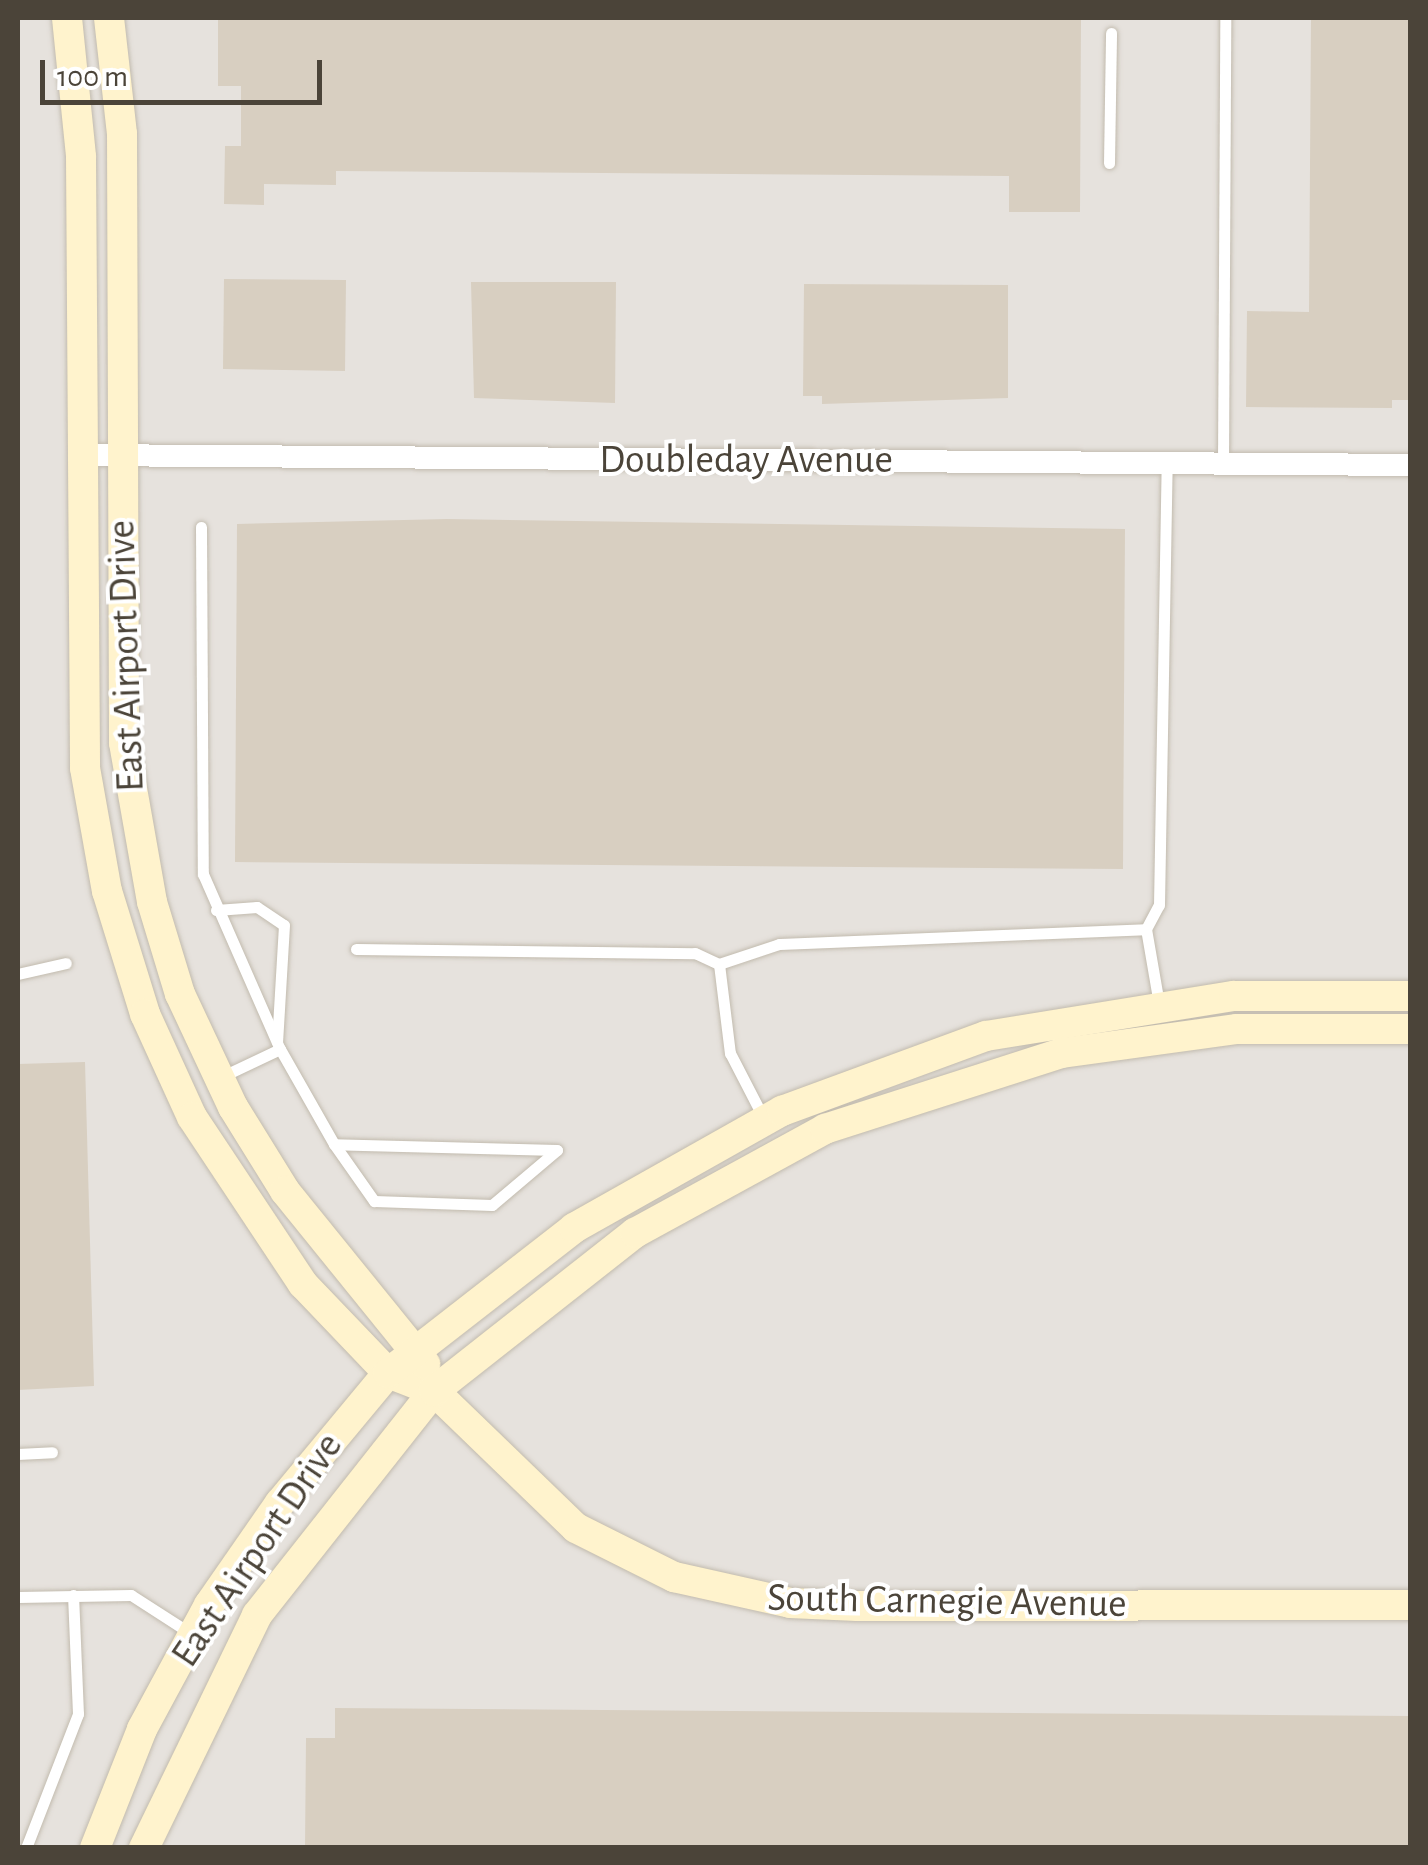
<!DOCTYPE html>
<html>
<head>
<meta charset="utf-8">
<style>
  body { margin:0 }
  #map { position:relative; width:1428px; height:1865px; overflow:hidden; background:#f6f3ec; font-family:"Alegreya Sans",sans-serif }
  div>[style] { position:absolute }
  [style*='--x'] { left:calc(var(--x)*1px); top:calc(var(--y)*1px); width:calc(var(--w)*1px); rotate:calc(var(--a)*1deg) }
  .industrial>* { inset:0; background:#e6e2dd }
  .building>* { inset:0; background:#d8cfc1 }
  .roads { filter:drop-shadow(0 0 2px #c2bbae) drop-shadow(0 0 2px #c2bbae) }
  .lane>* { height:11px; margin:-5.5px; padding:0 5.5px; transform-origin:5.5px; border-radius:5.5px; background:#fff }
  .street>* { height:22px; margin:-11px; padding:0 11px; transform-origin:11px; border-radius:11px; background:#fff }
  .secondary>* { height:30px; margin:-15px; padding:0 15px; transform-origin:15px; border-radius:15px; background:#fff3cd }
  span { translate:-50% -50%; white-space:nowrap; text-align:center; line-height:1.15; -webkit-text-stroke:8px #fff; paint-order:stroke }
  .street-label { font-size:40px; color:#4b4439 }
  .frame { position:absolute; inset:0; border:20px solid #4b4439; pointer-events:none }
  .scale { position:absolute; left:40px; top:60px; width:282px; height:45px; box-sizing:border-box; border:5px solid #4b4439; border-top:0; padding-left:12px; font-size:30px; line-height:35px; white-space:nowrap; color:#4b4439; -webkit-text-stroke:8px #fff; paint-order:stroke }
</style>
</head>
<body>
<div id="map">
  <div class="industrial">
    <div style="clip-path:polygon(18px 18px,1410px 18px,1410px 1847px,18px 1847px)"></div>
  </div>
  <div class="building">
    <div style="clip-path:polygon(218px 18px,1081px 18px,1080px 212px,1009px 212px,1009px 176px,336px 171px,336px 185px,264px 184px,264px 205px,224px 204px,225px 146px,241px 146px,241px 86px,218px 86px)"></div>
    <div style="clip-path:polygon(1311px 18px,1410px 19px,1410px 400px,1392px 400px,1392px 408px,1246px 407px,1247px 311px,1309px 312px)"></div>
    <div style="clip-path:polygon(224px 279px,346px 280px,345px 371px,223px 369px)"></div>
    <div style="clip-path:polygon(471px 282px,616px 282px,615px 403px,474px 398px)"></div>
    <div style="clip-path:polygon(804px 284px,1008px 285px,1008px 398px,822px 404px,822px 396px,803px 396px)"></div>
    <div style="clip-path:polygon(447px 519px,1125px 529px,1123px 869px,235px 862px,237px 524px)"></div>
    <div style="clip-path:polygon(85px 1062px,94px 1386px,18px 1390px,18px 1064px)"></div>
    <div style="clip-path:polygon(335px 1708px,1410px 1716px,1410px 1848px,305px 1848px,306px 1738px,335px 1738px)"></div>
  </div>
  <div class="roads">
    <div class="lane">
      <div style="--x:1109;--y:163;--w:130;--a:-89.1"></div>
      <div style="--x:1223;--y:463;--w:445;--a:-89.7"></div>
      <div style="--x:201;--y:527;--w:347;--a:89.7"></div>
      <div style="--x:203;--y:874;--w:191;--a:66.3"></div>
      <div style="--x:280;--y:1049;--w:63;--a:154.7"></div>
      <div style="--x:216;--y:910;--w:41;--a:-4.2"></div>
      <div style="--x:257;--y:907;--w:32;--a:34"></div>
      <div style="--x:284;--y:925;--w:117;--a:93.4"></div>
      <div style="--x:356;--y:949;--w:339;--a:0.7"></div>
      <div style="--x:695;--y:953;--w:26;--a:25"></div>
      <div style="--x:719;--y:964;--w:90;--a:83"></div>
      <div style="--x:730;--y:1053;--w:74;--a:62.7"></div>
      <div style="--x:719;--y:964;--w:63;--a:-18.4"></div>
      <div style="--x:779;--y:944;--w:367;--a:-2.3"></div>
      <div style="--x:18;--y:974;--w:49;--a:-12.9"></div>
      <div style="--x:1159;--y:1004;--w:76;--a:-99.8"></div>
      <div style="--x:1146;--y:929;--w:27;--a:-62"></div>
      <div style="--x:1159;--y:905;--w:442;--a:-89"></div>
      <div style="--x:280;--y:1049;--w:109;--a:60.4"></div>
      <div style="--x:334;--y:1144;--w:70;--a:54.9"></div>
      <div style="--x:374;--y:1201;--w:118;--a:1.9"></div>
      <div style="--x:492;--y:1205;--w:85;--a:-40.2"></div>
      <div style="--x:557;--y:1150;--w:223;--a:-178.5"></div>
      <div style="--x:18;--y:1454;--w:34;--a:-3"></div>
      <div style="--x:18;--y:1597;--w:113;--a:-1"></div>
      <div style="--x:131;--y:1595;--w:70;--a:32.8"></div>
      <div style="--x:26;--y:1848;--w:144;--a:-68.8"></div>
      <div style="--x:78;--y:1714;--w:119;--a:-92.4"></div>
    </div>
    <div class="street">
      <div style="--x:81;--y:455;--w:1329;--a:0.43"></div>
    </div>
    <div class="secondary">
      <div style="--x:67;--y:18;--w:140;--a:84.2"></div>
      <div style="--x:81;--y:157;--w:611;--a:89.62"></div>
      <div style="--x:85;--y:768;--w:125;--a:79.9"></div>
      <div style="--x:107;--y:891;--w:129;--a:72.8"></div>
      <div style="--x:145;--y:1014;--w:113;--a:65.5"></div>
      <div style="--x:192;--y:1117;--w:201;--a:56.4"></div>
      <div style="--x:303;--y:1284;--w:123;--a:46.3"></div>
      <div style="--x:388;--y:1373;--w:49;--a:21.4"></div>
      <div style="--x:434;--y:1391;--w:197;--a:44"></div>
      <div style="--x:576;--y:1528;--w:110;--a:26.6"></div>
      <div style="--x:674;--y:1577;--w:119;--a:12.6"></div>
      <div style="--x:790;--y:1603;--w:67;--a:2.6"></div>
      <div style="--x:857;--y:1606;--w:553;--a:-0.1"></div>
      <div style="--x:109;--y:18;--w:117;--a:83.6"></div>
      <div style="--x:122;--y:134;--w:609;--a:89.81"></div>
      <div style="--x:124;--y:743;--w:161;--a:80"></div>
      <div style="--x:152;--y:902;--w:96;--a:73.1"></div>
      <div style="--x:180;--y:994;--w:125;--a:64.9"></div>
      <div style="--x:233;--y:1107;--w:99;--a:58.2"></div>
      <div style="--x:285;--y:1191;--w:223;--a:51"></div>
      <div style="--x:95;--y:1848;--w:128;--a:-68.4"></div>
      <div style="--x:142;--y:1729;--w:141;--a:-61.6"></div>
      <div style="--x:209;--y:1605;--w:124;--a:-55.2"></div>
      <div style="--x:280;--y:1503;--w:169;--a:-50.3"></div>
      <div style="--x:388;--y:1373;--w:236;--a:-37.9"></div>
      <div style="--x:574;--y:1228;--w:239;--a:-29.4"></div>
      <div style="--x:782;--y:1111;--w:217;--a:-20.2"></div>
      <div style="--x:986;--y:1036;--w:251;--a:-9.2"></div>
      <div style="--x:1234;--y:996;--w:176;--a:0"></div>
      <div style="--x:144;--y:1848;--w:259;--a:-64.1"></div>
      <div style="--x:257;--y:1615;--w:285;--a:-51.7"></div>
      <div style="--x:434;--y:1391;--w:256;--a:-38.2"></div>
      <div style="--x:635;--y:1233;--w:217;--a:-28.7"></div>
      <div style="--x:825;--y:1129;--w:249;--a:-17.8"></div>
      <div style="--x:1062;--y:1053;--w:177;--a:-7.8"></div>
      <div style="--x:1237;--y:1029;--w:173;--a:0"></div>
    </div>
  </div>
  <div class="street-label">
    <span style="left:746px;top:460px">Doubleday Avenue</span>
    <span style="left:126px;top:656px;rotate:-92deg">East Airport Drive</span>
    <span style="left:257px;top:1550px;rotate:-56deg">East Airport Drive</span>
    <span style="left:947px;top:1601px;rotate:1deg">South Carnegie Avenue</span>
  </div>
  <div class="frame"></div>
  <div class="scale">100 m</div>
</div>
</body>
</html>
